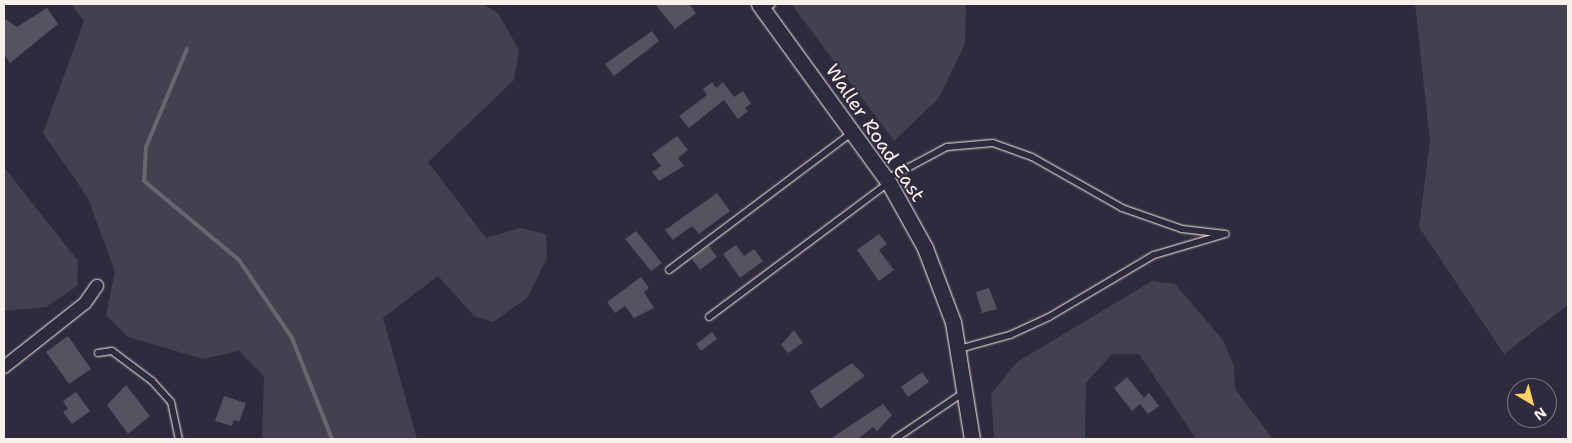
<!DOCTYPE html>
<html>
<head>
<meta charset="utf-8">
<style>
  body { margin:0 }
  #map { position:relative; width:1572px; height:443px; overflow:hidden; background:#2f2a3d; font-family:"Shantell Sans",sans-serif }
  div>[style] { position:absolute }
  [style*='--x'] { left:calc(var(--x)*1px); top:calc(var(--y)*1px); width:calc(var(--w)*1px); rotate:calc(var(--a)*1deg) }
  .green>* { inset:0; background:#454050 }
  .stream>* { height:4px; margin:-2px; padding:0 2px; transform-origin:2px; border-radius:2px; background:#6a6670 }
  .building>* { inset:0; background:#56525f }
  .roads { filter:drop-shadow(0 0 1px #f4f1e8) drop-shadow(0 0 1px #f4f1e8) }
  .service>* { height:6px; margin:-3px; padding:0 3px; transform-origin:3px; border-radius:3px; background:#2f2a3d }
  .minor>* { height:12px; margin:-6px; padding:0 6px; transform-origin:6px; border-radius:6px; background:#2f2a3d }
  .tertiary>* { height:15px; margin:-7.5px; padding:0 7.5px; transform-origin:7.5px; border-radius:7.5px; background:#2f2a3d }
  span { translate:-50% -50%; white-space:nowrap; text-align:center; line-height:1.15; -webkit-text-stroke:4px #2f2a3d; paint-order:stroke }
  .street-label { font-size:19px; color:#f4f1e8 }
  .frame { position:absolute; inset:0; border:5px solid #f4f1e8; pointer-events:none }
  .north { position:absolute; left:1507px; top:378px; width:50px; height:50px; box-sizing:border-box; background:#2f2a3d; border:1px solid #7e7a81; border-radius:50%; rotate:143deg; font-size:14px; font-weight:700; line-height:20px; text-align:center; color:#f4f1e8 }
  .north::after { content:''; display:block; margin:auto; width:18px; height:22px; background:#ffd166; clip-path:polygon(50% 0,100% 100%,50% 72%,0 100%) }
</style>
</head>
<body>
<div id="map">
  <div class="green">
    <div style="clip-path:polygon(71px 4px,483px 4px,498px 13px,519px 50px,514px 80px,428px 162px,486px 238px,520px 228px,546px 234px,547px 258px,528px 297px,493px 322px,474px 316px,438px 276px,383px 318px,417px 439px,262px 439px,264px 376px,239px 351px,203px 359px,128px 337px,106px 315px,115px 272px,88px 198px,43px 133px,84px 21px)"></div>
    <div style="clip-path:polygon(966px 4px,965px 44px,939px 98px,894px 141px,792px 5px)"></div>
    <div style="clip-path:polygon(1415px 4px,1568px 4px,1568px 305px,1504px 354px,1419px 227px,1430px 141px)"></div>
    <div style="clip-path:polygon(4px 167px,78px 261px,77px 286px,46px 307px,4px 311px)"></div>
    <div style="clip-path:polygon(1152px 281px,1175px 284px,1223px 340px,1234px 366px,1235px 389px,1273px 439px,1196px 439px,1139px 354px,1112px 354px,1086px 383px,1085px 439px,994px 439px,991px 394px,1017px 362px)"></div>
  </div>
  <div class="stream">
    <div style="--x:187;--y:49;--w:106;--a:112.7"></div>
    <div style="--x:146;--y:147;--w:34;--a:93"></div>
    <div style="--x:144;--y:181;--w:124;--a:39.7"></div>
    <div style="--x:239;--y:260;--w:94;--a:55.8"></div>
    <div style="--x:292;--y:338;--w:109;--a:68.4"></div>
  </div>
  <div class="building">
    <div style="clip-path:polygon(655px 4px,689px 4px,696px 13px,675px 29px)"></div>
    <div style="clip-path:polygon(47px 8px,58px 24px,10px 63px,4px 54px,4px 18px,17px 27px)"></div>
    <div style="clip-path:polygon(652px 31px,659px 41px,614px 76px,605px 64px)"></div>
    <div style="clip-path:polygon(712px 82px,716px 88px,723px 82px,734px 97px,743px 91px,751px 104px,745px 108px,748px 111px,738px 119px,724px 100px,689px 128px,679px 116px,707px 95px,703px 89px)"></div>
    <div style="clip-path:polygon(677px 136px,688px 150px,678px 158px,684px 166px,659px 181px,652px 172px,661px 166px,652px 154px)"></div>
    <div style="clip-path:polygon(717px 193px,730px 211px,699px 234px,692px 226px,673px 240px,665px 230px)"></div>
    <div style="clip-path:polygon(636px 231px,662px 263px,651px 271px,625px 239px)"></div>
    <div style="clip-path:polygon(879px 234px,887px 244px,879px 250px,894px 270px,879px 281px,857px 250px)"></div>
    <div style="clip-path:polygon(736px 245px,744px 256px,754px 249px,763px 261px,740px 278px,723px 254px)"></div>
    <div style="clip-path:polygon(709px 246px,717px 257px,700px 270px,692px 259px)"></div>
    <div style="clip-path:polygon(641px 277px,649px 288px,644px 292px,654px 308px,634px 318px,625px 306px,615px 313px,607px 302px)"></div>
    <div style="clip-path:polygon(989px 288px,997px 309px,982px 313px,976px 292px)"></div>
    <div style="clip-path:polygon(794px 330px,803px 343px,788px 353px,781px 345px)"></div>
    <div style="clip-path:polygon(712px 332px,717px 339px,701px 351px,696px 344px)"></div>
    <div style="clip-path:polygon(68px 336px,91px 369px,69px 384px,46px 352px)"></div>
    <div style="clip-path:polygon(852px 363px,865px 376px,820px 409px,810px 391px)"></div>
    <div style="clip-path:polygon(922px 372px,929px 382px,908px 397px,901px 387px)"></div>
    <div style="clip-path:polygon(1127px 377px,1144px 398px,1149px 393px,1159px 406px,1148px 414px,1140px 404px,1132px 411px,1114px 388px)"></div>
    <div style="clip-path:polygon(126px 385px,150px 416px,128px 434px,107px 405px)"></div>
    <div style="clip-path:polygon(76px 392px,90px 411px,72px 424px,63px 412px,68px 409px,63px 401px)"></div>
    <div style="clip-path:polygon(224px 396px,246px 403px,239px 422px,234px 420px,232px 426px,215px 421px)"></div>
    <div style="clip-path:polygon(883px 404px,892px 415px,877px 431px,873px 427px,858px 439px,830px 439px)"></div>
  </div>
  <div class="roads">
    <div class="service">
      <div style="--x:764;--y:10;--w:10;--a:-37"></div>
      <div style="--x:887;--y:179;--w:68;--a:-28.1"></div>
      <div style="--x:947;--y:147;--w:46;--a:-5"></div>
      <div style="--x:993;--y:143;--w:41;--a:19.7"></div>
      <div style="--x:1032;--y:157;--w:103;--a:29.5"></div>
      <div style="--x:1122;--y:208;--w:64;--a:19.3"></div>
      <div style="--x:1182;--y:229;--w:44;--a:6.5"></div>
      <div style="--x:669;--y:270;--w:230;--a:-36.9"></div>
      <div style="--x:709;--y:317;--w:224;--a:-36.8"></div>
      <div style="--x:959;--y:349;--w:53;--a:-15.4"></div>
      <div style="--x:1010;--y:335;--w:43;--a:-24.8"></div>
      <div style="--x:1049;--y:317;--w:122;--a:-30.6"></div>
      <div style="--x:1154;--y:255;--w:71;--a:-16.4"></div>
      <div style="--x:98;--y:353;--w:14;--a:-8"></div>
      <div style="--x:112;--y:351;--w:50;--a:36.9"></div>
      <div style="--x:152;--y:381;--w:28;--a:48"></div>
      <div style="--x:171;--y:402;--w:38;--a:78"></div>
      <div style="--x:895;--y:439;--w:82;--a:-34.1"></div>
    </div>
    <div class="minor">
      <div style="--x:4;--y:367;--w:103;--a:-38.3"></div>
      <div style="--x:85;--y:303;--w:21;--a:-55"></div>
    </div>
    <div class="tertiary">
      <div style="--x:759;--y:4;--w:221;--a:54"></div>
      <div style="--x:889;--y:183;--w:74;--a:61"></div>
      <div style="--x:925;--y:248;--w:79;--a:69.3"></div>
      <div style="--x:953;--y:322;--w:119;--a:80.8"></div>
    </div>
  </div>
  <div class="street-label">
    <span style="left:875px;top:133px;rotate:56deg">Waller Road East</span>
  </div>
  <div class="frame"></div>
  <div class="north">N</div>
</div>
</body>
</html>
